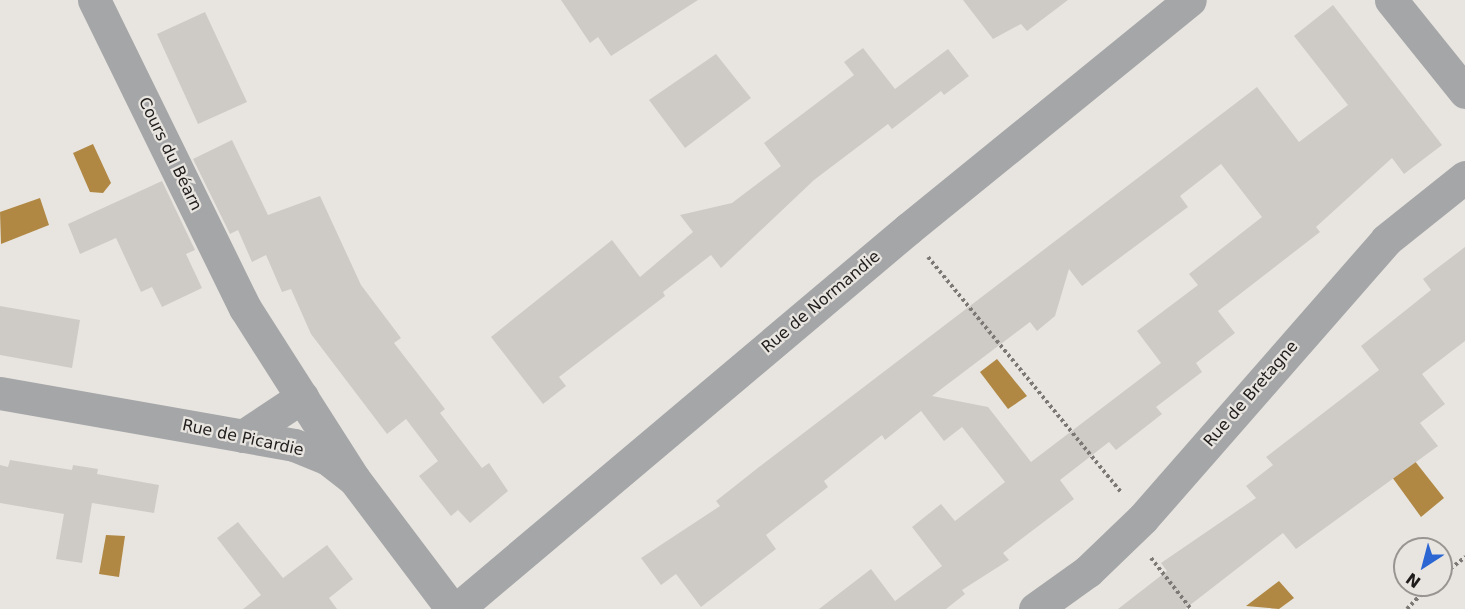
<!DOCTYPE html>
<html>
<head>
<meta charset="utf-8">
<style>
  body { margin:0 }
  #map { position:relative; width:1465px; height:609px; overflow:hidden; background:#e8e5e0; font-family:"DejaVu Sans",sans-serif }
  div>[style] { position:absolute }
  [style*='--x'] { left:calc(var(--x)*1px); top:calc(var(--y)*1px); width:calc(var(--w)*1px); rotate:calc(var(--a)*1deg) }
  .water>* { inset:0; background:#b08843 }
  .building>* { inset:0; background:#cecbc6 }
  .path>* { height:4px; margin-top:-2px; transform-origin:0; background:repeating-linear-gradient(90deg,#7b7876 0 3px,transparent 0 6px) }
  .minor>* { height:33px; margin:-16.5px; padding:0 16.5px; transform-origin:16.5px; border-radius:16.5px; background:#a5a6a8 }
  span { translate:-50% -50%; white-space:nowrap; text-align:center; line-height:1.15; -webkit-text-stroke:4.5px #e8e5e0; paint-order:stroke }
  .street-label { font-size:16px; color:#1f1d1c }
  .north { position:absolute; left:1393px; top:537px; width:60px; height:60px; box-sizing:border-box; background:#e8e5e0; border:2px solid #989592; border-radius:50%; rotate:216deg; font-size:16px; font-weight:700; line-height:24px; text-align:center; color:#1f1d1c }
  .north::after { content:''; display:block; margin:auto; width:21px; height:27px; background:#2b66d3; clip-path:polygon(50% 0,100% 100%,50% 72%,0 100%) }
</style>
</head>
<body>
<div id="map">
  <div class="water">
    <div style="clip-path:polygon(93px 144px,111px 183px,103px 193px,90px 192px,73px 153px)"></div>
    <div style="clip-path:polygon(40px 198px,49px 225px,1px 244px,0 212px)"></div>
    <div style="clip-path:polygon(997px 359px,1027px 396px,1008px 409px,980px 372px)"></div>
    <div style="clip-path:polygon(1414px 460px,1444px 498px,1421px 517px,1392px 477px)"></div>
    <div style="clip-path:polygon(106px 535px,125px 536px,119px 577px,99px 574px)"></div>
    <div style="clip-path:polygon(1279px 581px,1294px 598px,1279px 609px,1246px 606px)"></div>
  </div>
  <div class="building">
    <div style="clip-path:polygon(561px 0,698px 0,611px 56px,598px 37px,590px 43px)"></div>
    <div style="clip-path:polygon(963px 0,1068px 0,1027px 31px,1021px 24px,993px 39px)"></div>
    <div style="clip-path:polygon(evenodd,1333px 5px,1442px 145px,1404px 174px,1392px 158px,1316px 227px,1320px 232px,1218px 311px,1235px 333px,1196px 363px,1202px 372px,1156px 407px,1162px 414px,1116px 450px,1109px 442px,1060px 480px,1074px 499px,1003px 553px,1009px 560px,962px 590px,965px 594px,946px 609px,819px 609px,871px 569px,895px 601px,942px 566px,912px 527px,941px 504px,955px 521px,1005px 482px,962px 427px,944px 441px,921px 411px,885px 440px,882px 435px,824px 481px,828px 487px,766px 535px,776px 549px,701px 607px,676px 574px,661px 585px,641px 558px,720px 506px,716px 501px,759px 467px,1257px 87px,1299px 142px,1348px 105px,1294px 36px,1333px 5px,1221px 164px,1262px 217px,1189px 274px,1198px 285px,1137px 331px,1161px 363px,1031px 462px,988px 407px,932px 396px,1030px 322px,1037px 331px,1055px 316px,1069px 269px,1082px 286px,1188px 207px,1180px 196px,1221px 164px)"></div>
    <div style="clip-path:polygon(205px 12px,247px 102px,198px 124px,157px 34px)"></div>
    <div style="clip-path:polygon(863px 48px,895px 89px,948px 49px,969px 76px,944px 95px,941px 91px,892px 129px,888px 124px,814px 180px,721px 268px,711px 255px,663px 292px,665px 296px,559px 377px,566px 386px,543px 404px,491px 337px,612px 240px,640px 277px,693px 232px,680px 215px,732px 203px,781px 166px,764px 143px,854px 75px,844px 62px)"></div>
    <div style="clip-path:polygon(716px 54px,751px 98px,685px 148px,649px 100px)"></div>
    <div style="clip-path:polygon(232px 140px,268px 215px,320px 196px,361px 285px,401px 338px,394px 343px,445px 409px,440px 413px,482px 468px,489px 463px,508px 491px,470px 523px,458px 510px,451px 516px,419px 476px,438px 461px,406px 419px,387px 434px,311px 334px,291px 289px,282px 292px,266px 255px,252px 262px,238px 230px,230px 234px,193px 159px)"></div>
    <div style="clip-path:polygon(162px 181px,195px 250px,186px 254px,202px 288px,162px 307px,152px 287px,141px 292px,116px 238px,80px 254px,68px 224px)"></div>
    <div style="clip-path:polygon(1465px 247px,1465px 341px,1422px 374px,1445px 404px,1420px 423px,1438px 446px,1296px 549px,1283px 533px,1185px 609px,1118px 609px,1167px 571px,1161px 563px,1256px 498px,1246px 486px,1273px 465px,1266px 457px,1379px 370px,1361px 346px,1431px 290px,1423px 279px)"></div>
    <div style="clip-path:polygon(0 306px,80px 320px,72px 368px,0 355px)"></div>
    <div style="clip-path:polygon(10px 460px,72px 470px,73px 465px,98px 469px,97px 474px,159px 485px,154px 513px,92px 503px,82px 563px,56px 559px,64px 514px,0 503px,0 465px,8px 467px)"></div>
    <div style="clip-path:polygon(238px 522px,283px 578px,327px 545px,353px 579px,329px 598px,337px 609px,243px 609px,261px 595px,217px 538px)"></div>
  </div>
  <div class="path">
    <div style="--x:928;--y:257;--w:304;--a:50.6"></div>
    <div style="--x:1151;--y:558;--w:65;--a:51.9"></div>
    <div style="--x:1441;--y:576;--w:31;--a:-38"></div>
    <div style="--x:1407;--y:609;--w:33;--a:-46"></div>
  </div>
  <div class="minor">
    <div style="--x:94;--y:0;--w:343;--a:63.9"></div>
    <div style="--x:245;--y:308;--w:203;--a:57.5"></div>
    <div style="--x:1391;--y:0;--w:118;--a:51.2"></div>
    <div style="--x:0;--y:393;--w:299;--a:10"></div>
    <div style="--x:294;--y:445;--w:37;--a:22"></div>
    <div style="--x:328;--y:459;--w:33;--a:38"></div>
    <div style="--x:354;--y:479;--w:163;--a:53"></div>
    <div style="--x:243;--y:436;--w:71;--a:-33.5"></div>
    <div style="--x:457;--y:609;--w:590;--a:-40.12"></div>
    <div style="--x:908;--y:229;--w:363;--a:-39.1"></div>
    <div style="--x:1035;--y:609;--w:65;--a:-35.6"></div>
    <div style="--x:1088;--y:571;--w:76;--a:-43.9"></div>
    <div style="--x:1143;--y:518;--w:369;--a:-48.8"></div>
    <div style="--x:1386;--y:240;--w:101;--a:-38.6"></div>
  </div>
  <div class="street-label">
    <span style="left:170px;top:154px;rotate:64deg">Cours du Béarn</span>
    <span style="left:821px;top:302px;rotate:-40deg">Rue de Normandie</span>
    <span style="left:1251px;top:394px;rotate:-49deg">Rue de Bretagne</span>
    <span style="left:243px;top:438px;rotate:12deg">Rue de Picardie</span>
  </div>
  <div class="north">N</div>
</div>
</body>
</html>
